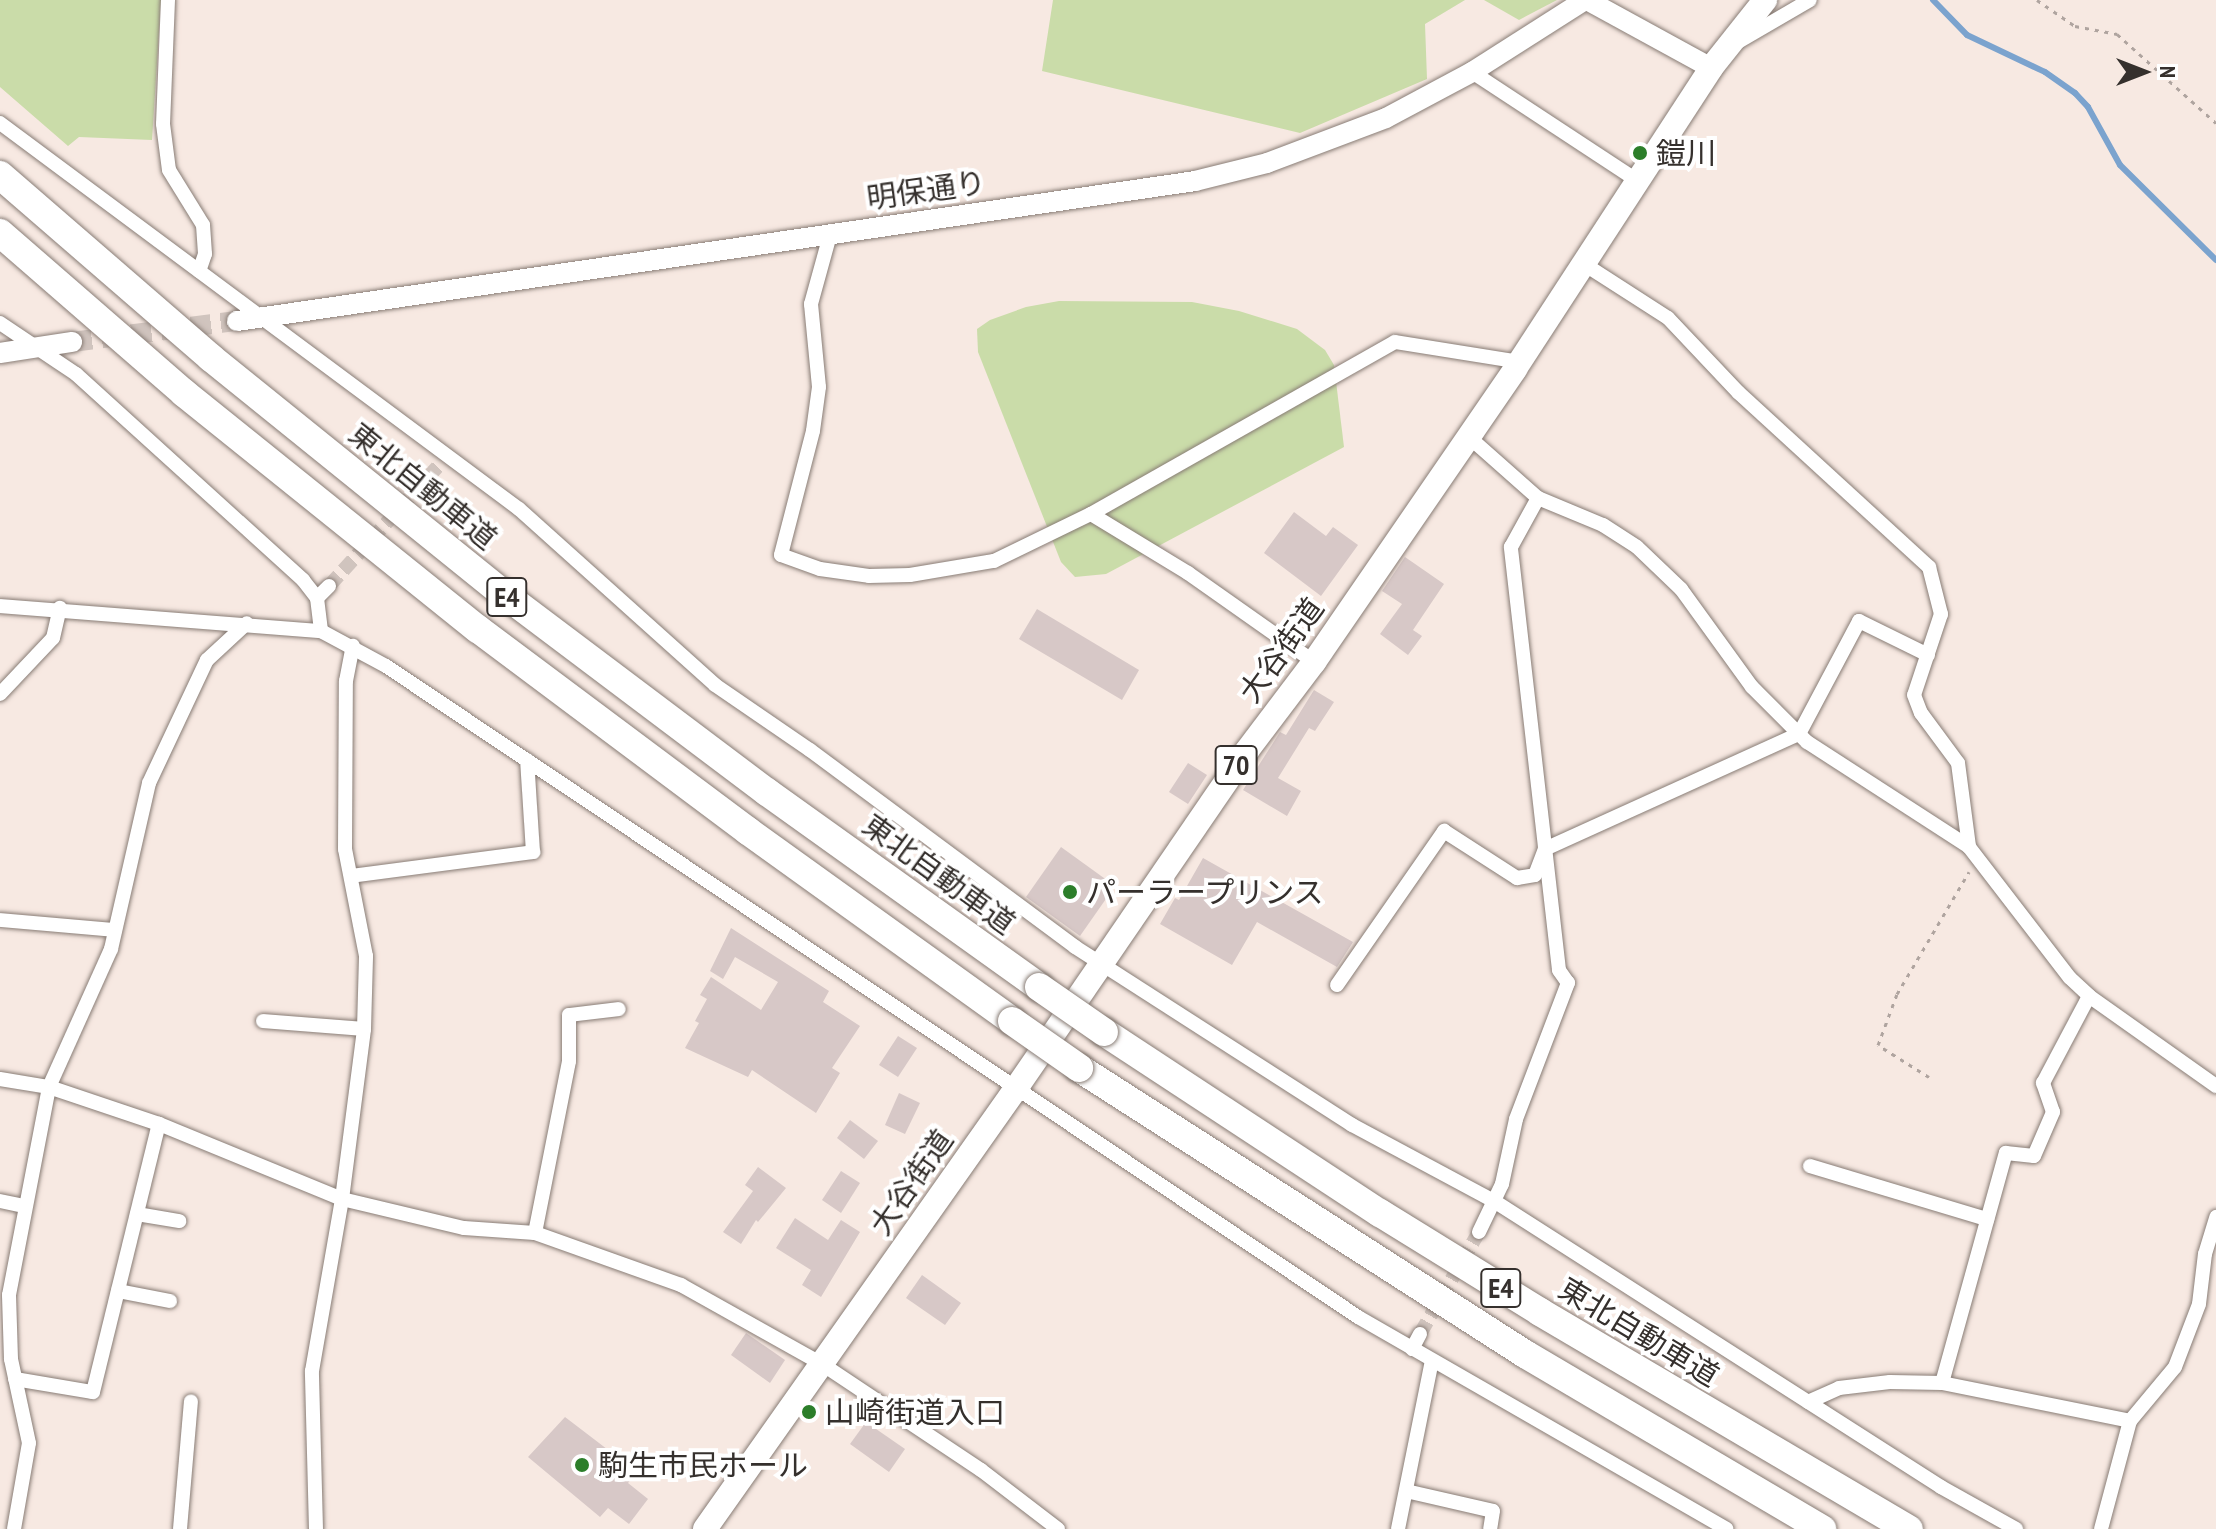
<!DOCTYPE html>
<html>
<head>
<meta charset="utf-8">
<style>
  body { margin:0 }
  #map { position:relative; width:2216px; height:1529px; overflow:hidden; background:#f7e9e2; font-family:"PT Sans Narrow","Noto Sans JP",sans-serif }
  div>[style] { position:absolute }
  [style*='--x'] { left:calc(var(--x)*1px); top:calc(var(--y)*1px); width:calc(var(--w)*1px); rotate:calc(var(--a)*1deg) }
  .green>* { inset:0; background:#cadca9 }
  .stream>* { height:6px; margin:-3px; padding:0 3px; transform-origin:3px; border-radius:3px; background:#7ba3ce }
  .building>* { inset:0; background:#d7c8c7 }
  .street-tunnel>* { height:14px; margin-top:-7px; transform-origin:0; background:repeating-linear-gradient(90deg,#d0c4be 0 14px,transparent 0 21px) }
  .secondary-tunnel>* { height:20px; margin-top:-10px; transform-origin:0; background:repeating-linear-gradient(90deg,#d0c4be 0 20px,transparent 0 30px) }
  .path>* { height:3px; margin-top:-1.5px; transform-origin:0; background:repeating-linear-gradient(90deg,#afa49f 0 4px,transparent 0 10px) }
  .roads { filter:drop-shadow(0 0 2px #887c75) drop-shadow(0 0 2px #887c75) }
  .street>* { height:14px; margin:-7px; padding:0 7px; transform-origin:7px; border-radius:7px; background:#fff }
  .secondary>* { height:20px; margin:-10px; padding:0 10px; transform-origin:10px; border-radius:10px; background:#fff }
  .primary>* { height:24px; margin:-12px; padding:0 12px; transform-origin:12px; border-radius:12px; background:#fff }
  .highway>* { height:28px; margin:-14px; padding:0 14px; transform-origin:14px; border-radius:14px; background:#fff }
  .bridges { filter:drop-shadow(0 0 2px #887c75) drop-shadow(0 0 2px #887c75) }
  .highway-bridge>* { height:28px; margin:-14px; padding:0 14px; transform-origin:14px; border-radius:14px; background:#fff }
  .dots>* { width:22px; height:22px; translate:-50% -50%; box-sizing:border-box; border:4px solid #fff; border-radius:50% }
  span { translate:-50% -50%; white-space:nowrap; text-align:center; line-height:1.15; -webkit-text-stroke:8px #fff; paint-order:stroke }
  .shield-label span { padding:2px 6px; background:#fff; border:2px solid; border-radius:6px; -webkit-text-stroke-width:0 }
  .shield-label { font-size:28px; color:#35302d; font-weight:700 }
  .poi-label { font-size:30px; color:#35302d }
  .left { translate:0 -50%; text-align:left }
  .street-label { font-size:30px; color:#35302d }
  .north { position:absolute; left:2104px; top:32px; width:80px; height:80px; -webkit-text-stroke:6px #fff; paint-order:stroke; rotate:90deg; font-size:22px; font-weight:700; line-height:32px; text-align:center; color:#35302d }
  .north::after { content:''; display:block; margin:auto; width:28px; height:36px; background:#35302d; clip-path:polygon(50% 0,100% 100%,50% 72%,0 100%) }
</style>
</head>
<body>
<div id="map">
  <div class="green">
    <div style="clip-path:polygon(0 0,161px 0,152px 140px,79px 137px,68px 146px,0 87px)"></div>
    <div style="clip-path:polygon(1053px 0,1465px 0,1425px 24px,1427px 79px,1300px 133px,1042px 71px)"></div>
    <div style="clip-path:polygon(1484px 0,1557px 0,1519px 20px)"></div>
    <div style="clip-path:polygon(1059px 301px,1192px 302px,1239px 311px,1297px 329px,1325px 350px,1334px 365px,1344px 447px,1106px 574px,1075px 577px,1061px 562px,978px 352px,977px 329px,990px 320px,1026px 307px)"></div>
  </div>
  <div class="stream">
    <div style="--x:1933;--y:0;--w:49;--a:45.8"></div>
    <div style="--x:1967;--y:35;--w:86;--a:25.4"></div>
    <div style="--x:2045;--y:72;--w:37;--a:35"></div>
    <div style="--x:2075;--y:93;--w:19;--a:47"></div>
    <div style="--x:2088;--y:107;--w:66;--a:61.1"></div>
    <div style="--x:2120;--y:165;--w:135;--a:44.7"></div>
  </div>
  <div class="building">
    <div style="clip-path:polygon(1294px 512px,1326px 536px,1333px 527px,1358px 545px,1321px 596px,1264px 553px)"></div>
    <div style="clip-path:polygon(1405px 557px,1444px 584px,1413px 630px,1422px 636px,1408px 655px,1380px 634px,1402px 604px,1382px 591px)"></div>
    <div style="clip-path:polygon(1037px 609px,1139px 670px,1122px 700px,1019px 639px)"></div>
    <div style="clip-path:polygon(1314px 690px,1334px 702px,1315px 731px,1309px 728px,1278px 778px,1301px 791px,1287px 816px,1243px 790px,1280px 732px,1286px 735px)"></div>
    <div style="clip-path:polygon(1188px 763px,1207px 775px,1188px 804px,1169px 792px)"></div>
    <div style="clip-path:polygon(1061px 847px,1115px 886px,1080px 936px,1026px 897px)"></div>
    <div style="clip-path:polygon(1203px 858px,1353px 942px,1337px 967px,1257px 922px,1232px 965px,1160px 924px,1175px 898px,1179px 900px)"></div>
    <div style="clip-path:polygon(731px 928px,829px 991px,823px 1002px,860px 1026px,832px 1068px,840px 1073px,816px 1113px,752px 1070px,748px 1077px,685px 1048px,699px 1023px,695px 1021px,707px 999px,700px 995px,711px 977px,761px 1010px,778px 982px,735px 957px,723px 979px,710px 971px)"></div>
    <div style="clip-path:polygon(898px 1036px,917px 1048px,898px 1077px,879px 1065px)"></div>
    <div style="clip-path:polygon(899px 1093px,920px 1103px,905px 1134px,885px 1125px)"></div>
    <div style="clip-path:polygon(850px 1120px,878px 1141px,864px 1159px,837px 1138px)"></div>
    <div style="clip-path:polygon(758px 1167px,786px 1188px,758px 1222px,756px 1220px,741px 1244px,723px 1232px,753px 1191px,745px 1185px)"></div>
    <div style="clip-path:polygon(841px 1171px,860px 1183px,841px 1213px,822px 1200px)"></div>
    <div style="clip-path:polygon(795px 1218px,828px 1240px,841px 1220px,860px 1232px,821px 1297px,802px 1285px,811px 1270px,776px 1248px)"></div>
    <div style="clip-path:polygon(922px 1275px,961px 1303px,945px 1325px,906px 1298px)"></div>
    <div style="clip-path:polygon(746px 1333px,785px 1360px,770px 1383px,731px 1355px)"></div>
    <div style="clip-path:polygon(565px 1417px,637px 1472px,628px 1483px,648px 1499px,629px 1524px,608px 1508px,600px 1517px,528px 1457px)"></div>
    <div style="clip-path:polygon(866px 1422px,905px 1449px,889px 1472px,850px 1444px)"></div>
  </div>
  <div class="street-tunnel">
    <div style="--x:329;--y:586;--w:166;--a:-47.7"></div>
    <div style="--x:1420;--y:1334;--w:118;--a:-60"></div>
  </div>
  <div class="secondary-tunnel">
    <div style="--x:72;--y:342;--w:166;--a:-7.3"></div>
  </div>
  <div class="path">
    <div style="--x:2037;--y:0;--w:46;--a:34.4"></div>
    <div style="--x:2075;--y:26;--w:43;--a:10.8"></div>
    <div style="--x:2117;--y:34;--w:133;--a:42"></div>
    <div style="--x:1929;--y:1077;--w:60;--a:-147.9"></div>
    <div style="--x:1878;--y:1045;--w:54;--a:-69.6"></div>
    <div style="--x:1897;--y:994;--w:142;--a:-59.5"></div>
  </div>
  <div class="roads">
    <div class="street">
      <div style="--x:168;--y:0;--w:124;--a:92.3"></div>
      <div style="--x:163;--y:124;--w:46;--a:82.6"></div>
      <div style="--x:169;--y:170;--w:65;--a:58.3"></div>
      <div style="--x:203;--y:225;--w:29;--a:86"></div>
      <div style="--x:205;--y:254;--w:18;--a:109"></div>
      <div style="--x:1738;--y:42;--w:83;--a:-30.3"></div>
      <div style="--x:1472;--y:72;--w:199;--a:33.3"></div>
      <div style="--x:0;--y:123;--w:647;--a:36.64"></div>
      <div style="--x:519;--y:509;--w:263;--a:41.9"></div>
      <div style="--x:715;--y:685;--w:115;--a:34.4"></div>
      <div style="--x:810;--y:750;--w:330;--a:36.6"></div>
      <div style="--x:1075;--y:947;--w:329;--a:32.7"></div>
      <div style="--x:1352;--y:1125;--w:161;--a:28.2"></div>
      <div style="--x:1494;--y:1201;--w:531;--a:32.61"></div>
      <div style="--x:1941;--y:1487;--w:86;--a:29.2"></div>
      <div style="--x:830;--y:235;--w:72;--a:105.4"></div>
      <div style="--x:811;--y:304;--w:83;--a:84.5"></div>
      <div style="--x:819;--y:387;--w:44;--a:97.8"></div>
      <div style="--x:813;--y:431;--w:128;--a:104.5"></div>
      <div style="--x:781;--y:555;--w:41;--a:19.7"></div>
      <div style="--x:820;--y:569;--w:49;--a:8.1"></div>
      <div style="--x:869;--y:576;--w:41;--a:-1.4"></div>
      <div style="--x:910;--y:575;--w:85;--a:-9.5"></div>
      <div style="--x:994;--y:561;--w:108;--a:-25.9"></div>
      <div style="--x:1091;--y:514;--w:114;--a:31.3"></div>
      <div style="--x:1188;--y:573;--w:154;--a:35.2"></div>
      <div style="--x:1584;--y:264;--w:100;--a:32.7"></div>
      <div style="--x:1668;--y:318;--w:103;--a:46.6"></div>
      <div style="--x:1739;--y:393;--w:258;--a:42.5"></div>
      <div style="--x:1929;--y:567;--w:49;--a:75.7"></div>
      <div style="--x:1941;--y:614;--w:85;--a:108.4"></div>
      <div style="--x:1914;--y:695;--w:19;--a:69"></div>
      <div style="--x:1921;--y:713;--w:62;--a:53.5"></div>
      <div style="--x:1958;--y:763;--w:85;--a:82.5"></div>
      <div style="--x:0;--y:323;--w:92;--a:33.9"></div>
      <div style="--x:76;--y:374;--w:307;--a:42.2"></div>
      <div style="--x:303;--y:580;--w:23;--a:52"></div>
      <div style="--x:317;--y:598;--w:33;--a:83"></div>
      <div style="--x:321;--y:631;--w:74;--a:28.3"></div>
      <div style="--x:386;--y:666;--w:1170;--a:33.81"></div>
      <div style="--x:1358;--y:1317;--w:425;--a:29.9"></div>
      <div style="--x:1469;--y:437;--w:92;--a:41.5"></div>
      <div style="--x:1538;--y:498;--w:70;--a:22.6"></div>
      <div style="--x:1603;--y:525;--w:40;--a:32.9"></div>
      <div style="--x:1637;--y:547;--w:61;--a:43.7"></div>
      <div style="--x:1681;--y:589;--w:121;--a:54.1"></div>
      <div style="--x:1752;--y:687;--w:78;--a:45"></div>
      <div style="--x:1807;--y:742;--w:193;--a:32.9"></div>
      <div style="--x:1969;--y:847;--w:165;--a:52.4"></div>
      <div style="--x:2070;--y:978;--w:26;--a:43"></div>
      <div style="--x:2089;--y:996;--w:156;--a:35.3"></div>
      <div style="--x:1091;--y:514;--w:349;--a:-29.5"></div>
      <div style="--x:1395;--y:342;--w:127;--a:9.1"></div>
      <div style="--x:317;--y:598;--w:17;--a:-45"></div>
      <div style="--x:0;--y:606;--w:322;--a:4.5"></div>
      <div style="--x:0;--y:694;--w:77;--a:-46.6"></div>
      <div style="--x:53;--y:638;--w:31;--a:-77"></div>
      <div style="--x:351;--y:876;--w:184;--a:-7.5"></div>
      <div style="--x:533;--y:852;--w:92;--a:-93.7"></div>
      <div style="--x:0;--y:920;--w:115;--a:5"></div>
      <div style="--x:1337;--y:985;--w:188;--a:-55.2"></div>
      <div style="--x:1444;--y:831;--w:87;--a:32.8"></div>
      <div style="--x:1517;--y:878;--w:18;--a:-9"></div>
      <div style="--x:1535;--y:875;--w:28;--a:-69"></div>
      <div style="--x:1545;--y:849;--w:279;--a:-24.4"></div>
      <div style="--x:1799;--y:734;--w:128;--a:-62"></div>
      <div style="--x:1859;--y:621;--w:77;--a:26.2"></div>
      <div style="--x:263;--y:1021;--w:101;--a:4.5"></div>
      <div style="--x:0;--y:1079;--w:50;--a:9.3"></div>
      <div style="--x:49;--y:1087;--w:116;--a:18.6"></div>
      <div style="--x:159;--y:1124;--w:198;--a:22.3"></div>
      <div style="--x:342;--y:1199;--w:125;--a:13.4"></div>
      <div style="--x:464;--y:1228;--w:71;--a:4"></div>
      <div style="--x:535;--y:1233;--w:155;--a:19.6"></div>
      <div style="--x:681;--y:1285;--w:162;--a:29.3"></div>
      <div style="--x:822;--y:1364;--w:191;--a:33.7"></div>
      <div style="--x:981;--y:1470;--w:97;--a:37.5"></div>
      <div style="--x:1810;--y:1166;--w:185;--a:16.7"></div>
      <div style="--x:0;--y:1201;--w:25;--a:12"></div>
      <div style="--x:137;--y:1214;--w:43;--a:9.5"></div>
      <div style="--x:1479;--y:1232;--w:53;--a:-64.4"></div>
      <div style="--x:1502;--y:1184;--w:66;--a:-77.8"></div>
      <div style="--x:1516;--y:1119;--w:146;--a:-69.1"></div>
      <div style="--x:1568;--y:983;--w:16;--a:-125"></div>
      <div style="--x:1559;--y:970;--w:426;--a:-96.5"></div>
      <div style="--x:1511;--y:547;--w:56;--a:-61.1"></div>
      <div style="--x:535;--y:1233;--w:175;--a:-78.8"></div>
      <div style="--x:569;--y:1061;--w:46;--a:-90"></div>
      <div style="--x:569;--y:1015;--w:50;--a:-6.8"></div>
      <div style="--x:118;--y:1291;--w:53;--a:10.9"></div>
      <div style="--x:1412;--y:1349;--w:17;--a:-62"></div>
      <div style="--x:15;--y:1379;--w:79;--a:9.5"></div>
      <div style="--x:93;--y:1392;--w:276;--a:-76.2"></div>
      <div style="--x:1942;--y:1383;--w:239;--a:-74.5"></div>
      <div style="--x:2006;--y:1153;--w:28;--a:6"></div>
      <div style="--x:2034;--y:1156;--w:48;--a:-66.6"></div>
      <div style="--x:2053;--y:1112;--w:31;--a:-109"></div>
      <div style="--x:2043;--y:1083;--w:98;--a:-62.1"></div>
      <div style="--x:1808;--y:1402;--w:34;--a:-24"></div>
      <div style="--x:1839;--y:1388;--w:51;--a:-6.7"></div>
      <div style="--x:1890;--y:1382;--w:52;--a:1.1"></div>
      <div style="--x:1942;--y:1383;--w:192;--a:11.4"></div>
      <div style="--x:1406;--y:1491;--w:89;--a:12.9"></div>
      <div style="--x:1493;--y:1511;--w:18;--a:99"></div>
      <div style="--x:14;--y:1529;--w:87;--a:-80.1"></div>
      <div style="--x:29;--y:1443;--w:86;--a:-102.1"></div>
      <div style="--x:11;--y:1359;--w:64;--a:-91.8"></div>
      <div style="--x:9;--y:1295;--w:212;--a:-79.1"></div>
      <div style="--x:49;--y:1087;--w:151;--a:-65.8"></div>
      <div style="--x:111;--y:949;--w:170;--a:-77.1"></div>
      <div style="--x:149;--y:783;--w:136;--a:-64.8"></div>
      <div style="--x:207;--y:660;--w:54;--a:-42.8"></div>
      <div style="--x:180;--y:1529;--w:128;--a:-85.1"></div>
      <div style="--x:316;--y:1529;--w:158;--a:-91.5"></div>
      <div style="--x:312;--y:1371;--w:175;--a:-80.1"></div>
      <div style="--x:342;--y:1199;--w:171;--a:-82.6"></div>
      <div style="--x:364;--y:1029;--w:73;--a:-88.4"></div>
      <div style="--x:366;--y:956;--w:109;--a:-101.1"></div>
      <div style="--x:345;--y:849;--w:168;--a:-89.7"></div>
      <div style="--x:346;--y:681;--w:36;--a:-79"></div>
      <div style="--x:1398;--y:1529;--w:171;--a:-78.6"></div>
      <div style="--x:2101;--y:1529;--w:112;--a:-75"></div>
      <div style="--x:2130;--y:1421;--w:70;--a:-50.2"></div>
      <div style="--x:2175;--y:1367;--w:67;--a:-69.1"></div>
      <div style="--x:2199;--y:1304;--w:50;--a:-83.2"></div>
      <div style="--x:2205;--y:1254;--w:39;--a:-73"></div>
    </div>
    <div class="secondary">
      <div style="--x:1587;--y:0;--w:141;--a:28.7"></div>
      <div style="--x:237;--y:321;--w:968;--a:-8.31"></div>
      <div style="--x:1195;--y:181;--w:74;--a:-14"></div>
      <div style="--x:1267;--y:163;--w:127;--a:-20.7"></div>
      <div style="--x:1386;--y:118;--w:98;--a:-28.1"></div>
      <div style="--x:1472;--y:72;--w:134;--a:-32.5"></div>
      <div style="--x:0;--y:353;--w:73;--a:-8.7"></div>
    </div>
    <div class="primary">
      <div style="--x:705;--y:1529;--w:541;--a:-54.78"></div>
      <div style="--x:1017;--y:1087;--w:406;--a:-55.6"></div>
      <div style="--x:1246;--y:752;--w:113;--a:-52.9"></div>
      <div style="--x:1314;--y:662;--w:355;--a:-55.5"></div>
      <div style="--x:1515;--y:369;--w:359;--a:-56.9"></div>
      <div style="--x:1711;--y:68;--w:87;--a:-51.5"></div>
    </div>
    <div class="highway">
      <div style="--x:0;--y:175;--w:279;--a:40.9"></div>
      <div style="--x:211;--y:358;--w:371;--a:38.9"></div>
      <div style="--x:500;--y:591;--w:334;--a:37"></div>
      <div style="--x:767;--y:792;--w:335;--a:35.6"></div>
      <div style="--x:0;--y:233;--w:244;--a:41"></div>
      <div style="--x:184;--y:393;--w:377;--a:38.8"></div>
      <div style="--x:478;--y:629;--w:337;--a:36.8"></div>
      <div style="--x:748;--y:831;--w:325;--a:35.7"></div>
      <div style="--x:1104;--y:1032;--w:330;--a:33.3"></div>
      <div style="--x:1380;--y:1213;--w:188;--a:31.7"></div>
      <div style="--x:1540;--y:1312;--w:428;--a:30.5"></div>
      <div style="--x:1079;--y:1068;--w:530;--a:32.67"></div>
      <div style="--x:1525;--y:1354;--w:345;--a:30.5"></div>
    </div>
  </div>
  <div class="bridges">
    <div class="highway-bridge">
      <div style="--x:1039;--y:987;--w:79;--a:34.7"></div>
      <div style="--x:1012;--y:1021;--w:82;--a:35"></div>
    </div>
  </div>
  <div class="dots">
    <div style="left:1640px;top:153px;background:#2c7e2a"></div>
    <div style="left:1070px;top:892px;background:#2c7e2a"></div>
    <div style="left:809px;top:1412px;background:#2c7e2a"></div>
    <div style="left:582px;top:1465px;background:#2c7e2a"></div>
  </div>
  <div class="shield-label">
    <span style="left:507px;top:597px">E4</span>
    <span style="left:1236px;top:765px">70</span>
    <span style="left:1501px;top:1288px">E4</span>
  </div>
  <div class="poi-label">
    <span class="left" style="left:1656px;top:153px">鎧川</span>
    <span class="left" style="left:1086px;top:892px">パーラープリンス</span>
    <span class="left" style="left:825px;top:1412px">山崎街道入口</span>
    <span class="left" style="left:598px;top:1465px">駒生市民ホール</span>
  </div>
  <div class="street-label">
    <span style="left:926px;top:190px;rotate:-8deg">明保通り</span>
    <span style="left:423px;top:486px;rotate:39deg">東北自動車道</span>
    <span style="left:1281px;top:650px;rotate:-54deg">大谷街道</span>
    <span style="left:939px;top:874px;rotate:36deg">東北自動車道</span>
    <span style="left:911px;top:1182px;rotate:-55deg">大谷街道</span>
    <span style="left:1639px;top:1332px;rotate:31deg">東北自動車道</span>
  </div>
  <div class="north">N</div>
</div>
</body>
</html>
